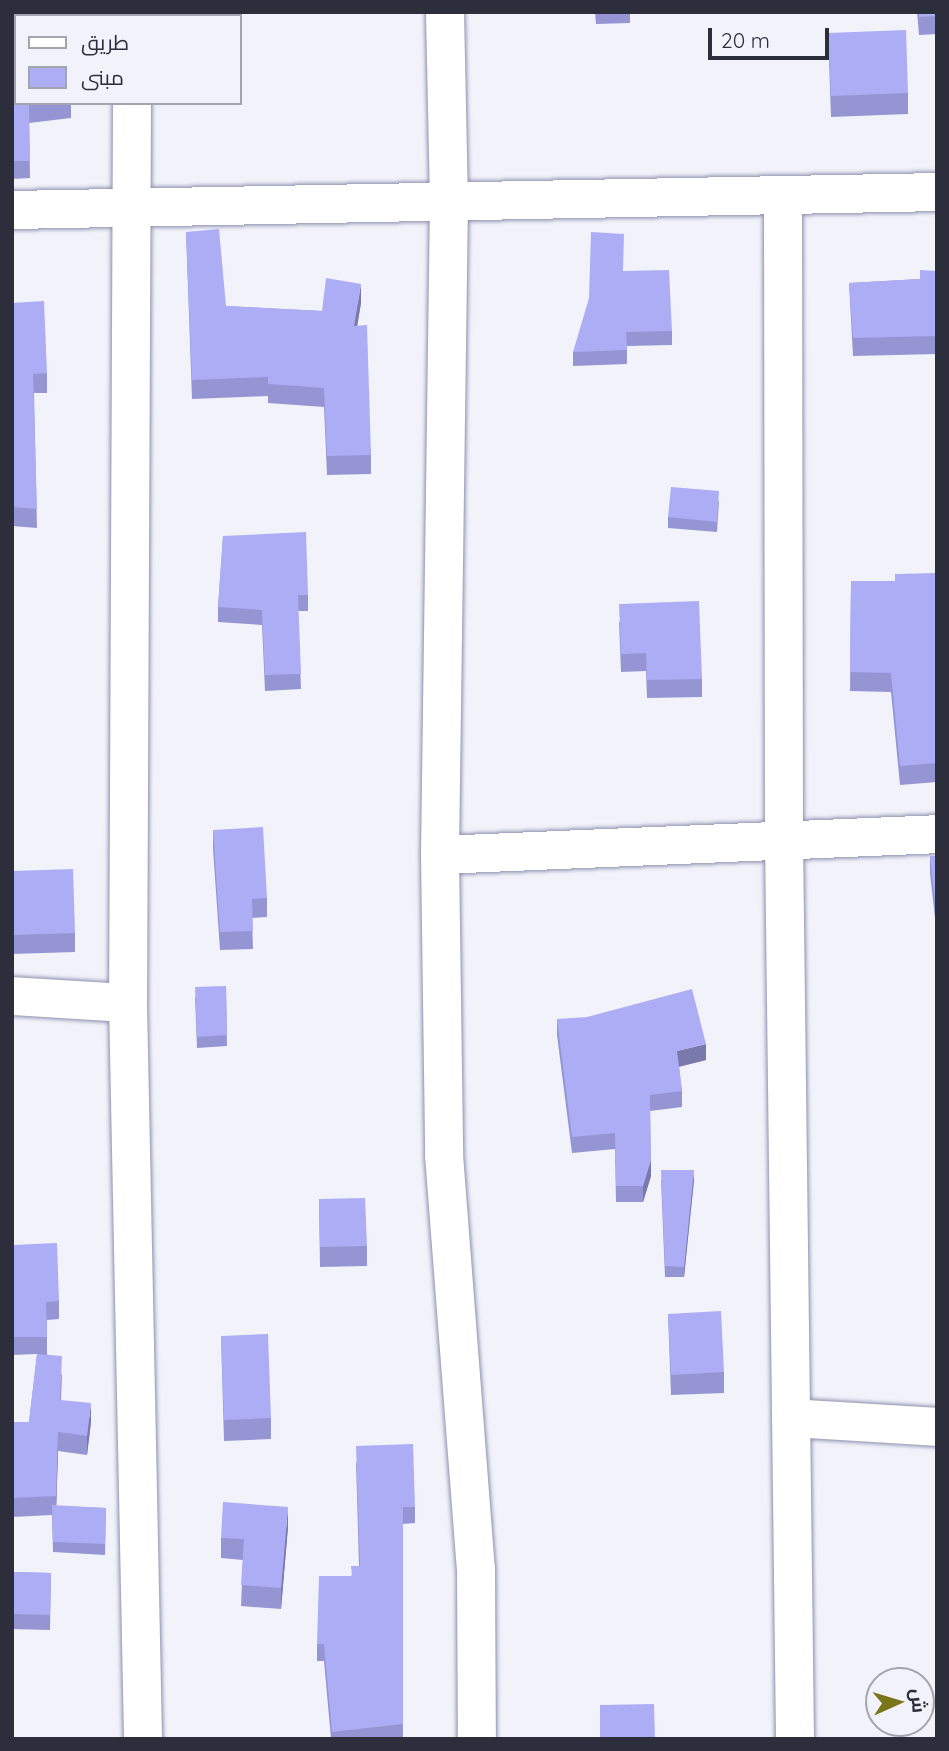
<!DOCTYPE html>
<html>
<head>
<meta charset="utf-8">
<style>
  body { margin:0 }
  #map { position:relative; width:949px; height:1751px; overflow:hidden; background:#f2f3fa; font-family:Quicksand,Cairo,sans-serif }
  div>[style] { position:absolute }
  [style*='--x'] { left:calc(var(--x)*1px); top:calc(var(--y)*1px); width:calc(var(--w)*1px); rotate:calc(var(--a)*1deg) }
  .roads { filter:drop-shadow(0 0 2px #8e8faf) drop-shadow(0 0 2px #8e8faf) }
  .minor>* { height:38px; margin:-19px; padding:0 19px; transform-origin:19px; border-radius:19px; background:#fff }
  .wall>* { inset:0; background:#9595d4 }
  .shaded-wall>* { inset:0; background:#7979ac }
  .building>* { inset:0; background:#adadf6 }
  span { translate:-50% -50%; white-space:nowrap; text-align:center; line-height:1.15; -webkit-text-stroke:6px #f2f3fa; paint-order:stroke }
  .frame { position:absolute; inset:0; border:14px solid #2d2e3b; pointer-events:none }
  .legend { position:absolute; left:14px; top:14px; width:228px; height:91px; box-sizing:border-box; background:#f2f3fa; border:2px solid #a3a4ae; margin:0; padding:9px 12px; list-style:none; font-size:21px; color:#2d2e3b }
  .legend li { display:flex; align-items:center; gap:14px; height:35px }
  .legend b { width:35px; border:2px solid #a3a4ae }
  .north { position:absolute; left:865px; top:1667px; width:70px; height:70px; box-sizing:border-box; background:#f2f3fa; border:2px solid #a3a4ae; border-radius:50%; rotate:86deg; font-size:19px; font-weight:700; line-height:28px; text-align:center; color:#2d2e3b }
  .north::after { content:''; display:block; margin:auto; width:24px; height:32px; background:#7a7519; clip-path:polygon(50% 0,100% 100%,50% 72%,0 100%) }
  .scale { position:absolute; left:708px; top:28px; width:121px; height:32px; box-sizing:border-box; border:4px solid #2d2e3b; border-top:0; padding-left:9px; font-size:21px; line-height:24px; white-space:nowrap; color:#2d2e3b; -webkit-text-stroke:5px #f2f3fa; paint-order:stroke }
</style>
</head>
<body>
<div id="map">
  <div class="roads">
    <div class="minor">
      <div style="--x:445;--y:12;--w:189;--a:88.8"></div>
      <div style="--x:449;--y:201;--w:654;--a:90.79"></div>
      <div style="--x:440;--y:855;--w:300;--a:89.2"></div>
      <div style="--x:444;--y:1155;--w:414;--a:85.6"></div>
      <div style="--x:476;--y:1568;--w:171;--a:89.7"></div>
      <div style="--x:133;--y:16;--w:4;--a:-90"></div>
      <div style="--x:132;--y:103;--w:900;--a:90.25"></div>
      <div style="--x:128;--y:1003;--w:736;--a:88.83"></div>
      <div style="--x:783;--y:196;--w:643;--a:89.91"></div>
      <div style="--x:784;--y:839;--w:900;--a:89.3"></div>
      <div style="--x:12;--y:210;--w:925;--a:-1.11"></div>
      <div style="--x:440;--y:855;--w:497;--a:-2.4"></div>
      <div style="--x:12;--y:996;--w:116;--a:3.5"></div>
      <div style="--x:791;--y:1418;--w:146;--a:3.5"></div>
    </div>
  </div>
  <div class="wall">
    <div style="clip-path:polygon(12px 12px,16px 103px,71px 103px,71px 118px,29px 123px,30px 178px,12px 179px)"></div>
    <div style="clip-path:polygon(595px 12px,630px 12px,630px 23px,596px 24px)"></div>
    <div style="clip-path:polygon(917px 12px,937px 12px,937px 34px,919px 35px)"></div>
    <div style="clip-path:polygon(828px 33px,908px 93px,908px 114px,831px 117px)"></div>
    <div style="clip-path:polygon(186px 232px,226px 306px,322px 311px,361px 303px,357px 326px,371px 455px,371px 474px,327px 475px,324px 407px,268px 403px,268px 396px,192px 399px)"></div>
    <div style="clip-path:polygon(623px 271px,672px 331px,672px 345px,627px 346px,627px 364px,573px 366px,573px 352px)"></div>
    <div style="clip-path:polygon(937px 271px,937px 354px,853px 356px,849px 283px,920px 279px)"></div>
    <div style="clip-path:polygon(12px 303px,47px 373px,47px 393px,34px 393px,37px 528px,12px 526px)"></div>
    <div style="clip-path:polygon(719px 501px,717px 532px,668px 528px,668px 517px)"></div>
    <div style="clip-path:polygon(223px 536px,308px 595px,308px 611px,298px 611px,301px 689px,265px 691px,262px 625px,218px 622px,218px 607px)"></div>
    <div style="clip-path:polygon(937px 573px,937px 782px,900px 785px,891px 692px,850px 691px,851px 581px,895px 581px)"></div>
    <div style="clip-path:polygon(619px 622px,702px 679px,702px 697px,647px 698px,646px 671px,621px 672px)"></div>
    <div style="clip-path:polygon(213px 830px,267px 898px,267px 917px,252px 918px,253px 949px,220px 950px,213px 849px)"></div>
    <div style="clip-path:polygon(930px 856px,937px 856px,937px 936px,930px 873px)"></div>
    <div style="clip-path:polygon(12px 871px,75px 933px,75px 952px,12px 954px)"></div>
    <div style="clip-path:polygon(226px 986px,227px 1046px,197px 1048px,195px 997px)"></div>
    <div style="clip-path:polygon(557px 1019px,706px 1060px,679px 1067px,682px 1091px,682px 1107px,650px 1111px,651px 1176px,643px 1202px,616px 1202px,615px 1149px,572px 1153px,557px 1035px)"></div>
    <div style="clip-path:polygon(661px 1180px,694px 1180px,684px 1277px,665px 1277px)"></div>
    <div style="clip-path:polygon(319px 1199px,367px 1246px,367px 1266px,320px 1267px)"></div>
    <div style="clip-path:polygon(12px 1245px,59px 1301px,59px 1319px,47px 1320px,47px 1354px,62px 1375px,61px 1400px,91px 1422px,87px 1455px,58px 1451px,56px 1506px,106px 1508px,105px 1555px,53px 1552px,52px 1515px,12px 1517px,12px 1422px,29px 1422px,37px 1354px,12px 1355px)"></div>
    <div style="clip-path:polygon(668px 1314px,724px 1372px,724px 1393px,671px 1395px)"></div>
    <div style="clip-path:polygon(221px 1336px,271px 1418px,271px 1439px,224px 1441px)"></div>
    <div style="clip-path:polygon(356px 1462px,415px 1507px,415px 1523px,403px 1524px,403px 1739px,331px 1739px,324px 1661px,317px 1661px,317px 1644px,351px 1576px,359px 1566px)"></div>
    <div style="clip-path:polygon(288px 1527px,281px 1609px,241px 1606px,243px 1560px,221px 1558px,221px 1538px)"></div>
    <div style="clip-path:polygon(12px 1572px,51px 1573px,50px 1630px,12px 1629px)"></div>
  </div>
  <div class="shaded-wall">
    <div style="clip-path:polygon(361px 284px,361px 303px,354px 345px,354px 326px)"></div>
    <div style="clip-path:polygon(706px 1044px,706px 1060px,677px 1067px,677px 1051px)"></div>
    <div style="clip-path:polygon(651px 1160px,651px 1176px,643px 1202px,643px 1186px)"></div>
    <div style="clip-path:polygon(694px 1170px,694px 1180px,684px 1277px,684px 1267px)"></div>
    <div style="clip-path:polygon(91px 1403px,91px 1422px,87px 1455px,87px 1436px)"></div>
    <div style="clip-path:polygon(58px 1432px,58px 1451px,56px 1515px,56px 1496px)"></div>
    <div style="clip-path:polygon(288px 1507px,288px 1527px,281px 1609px,281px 1588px)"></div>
  </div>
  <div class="building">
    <div style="clip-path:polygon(12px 12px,61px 12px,62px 16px,16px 16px,16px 103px,44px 103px,29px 105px,30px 161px,12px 161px)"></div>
    <div style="clip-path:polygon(919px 12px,937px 12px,937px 16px,919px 17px)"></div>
    <div style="clip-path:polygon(906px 30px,908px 93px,831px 96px,828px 33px)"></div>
    <div style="clip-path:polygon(219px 229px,226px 306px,322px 311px,326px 278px,361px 284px,354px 326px,367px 325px,371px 455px,327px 456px,324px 388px,268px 384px,268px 377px,192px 380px,186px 232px)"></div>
    <div style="clip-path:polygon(591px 232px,624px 234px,623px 271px,669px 270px,672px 331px,626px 332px,627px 350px,573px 352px,589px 298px)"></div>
    <div style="clip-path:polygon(920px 270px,937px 271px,937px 336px,853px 338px,849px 283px,920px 279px)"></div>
    <div style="clip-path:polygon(44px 301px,47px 373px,33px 374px,37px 509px,12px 507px,12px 303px)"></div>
    <div style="clip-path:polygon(671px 487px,719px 491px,717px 522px,668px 517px)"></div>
    <div style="clip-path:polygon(306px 532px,308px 595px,298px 595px,301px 674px,265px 675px,262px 610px,218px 607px,223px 536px)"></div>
    <div style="clip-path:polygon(937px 573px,937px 763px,900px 766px,891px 673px,850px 672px,851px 581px,895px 581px,895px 574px)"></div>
    <div style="clip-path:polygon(699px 601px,702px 679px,647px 680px,646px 653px,621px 654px,619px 604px)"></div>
    <div style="clip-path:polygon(263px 827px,267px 898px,252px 899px,253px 931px,220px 932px,213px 830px)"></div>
    <div style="clip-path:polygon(930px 856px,937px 856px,937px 919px)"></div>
    <div style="clip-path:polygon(73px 869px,75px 933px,12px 935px,12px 871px)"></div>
    <div style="clip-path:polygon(226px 986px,227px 1035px,197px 1037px,195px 987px)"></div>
    <div style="clip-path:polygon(692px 989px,706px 1044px,677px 1051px,682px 1091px,650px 1095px,651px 1160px,643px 1186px,616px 1186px,615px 1133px,572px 1137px,557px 1019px,587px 1017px)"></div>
    <div style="clip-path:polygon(661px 1170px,694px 1170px,684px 1267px,665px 1266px)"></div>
    <div style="clip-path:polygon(365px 1198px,367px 1246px,320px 1247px,319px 1199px)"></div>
    <div style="clip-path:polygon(57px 1243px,59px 1301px,46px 1302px,47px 1337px,12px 1337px,12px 1245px)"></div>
    <div style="clip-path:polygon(721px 1311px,724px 1372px,671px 1375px,668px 1314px)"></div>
    <div style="clip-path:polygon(268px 1334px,271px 1418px,224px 1420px,221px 1336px)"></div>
    <div style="clip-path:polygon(37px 1354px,62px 1356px,60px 1400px,91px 1403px,87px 1436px,58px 1432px,56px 1496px,12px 1498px,12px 1422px,29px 1422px)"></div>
    <div style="clip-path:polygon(413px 1444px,415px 1507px,403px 1507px,403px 1724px,332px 1732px,324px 1644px,317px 1644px,319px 1576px,352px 1576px,351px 1566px,360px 1566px,356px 1446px)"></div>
    <div style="clip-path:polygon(223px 1502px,288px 1507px,281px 1588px,241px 1585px,244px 1539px,221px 1538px)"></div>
    <div style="clip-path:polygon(52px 1505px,106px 1508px,105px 1544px,53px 1542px)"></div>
    <div style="clip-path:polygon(12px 1572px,51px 1573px,50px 1615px,12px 1614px)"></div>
    <div style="clip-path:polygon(654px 1704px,655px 1739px,600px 1739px,600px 1705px)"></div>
  </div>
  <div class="frame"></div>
  <ul class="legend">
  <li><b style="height:9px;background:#fff"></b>طريق</li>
  <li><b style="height:19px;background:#adadf6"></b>مبنى</li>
  </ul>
  <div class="north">ش</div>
  <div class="scale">20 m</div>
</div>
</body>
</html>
